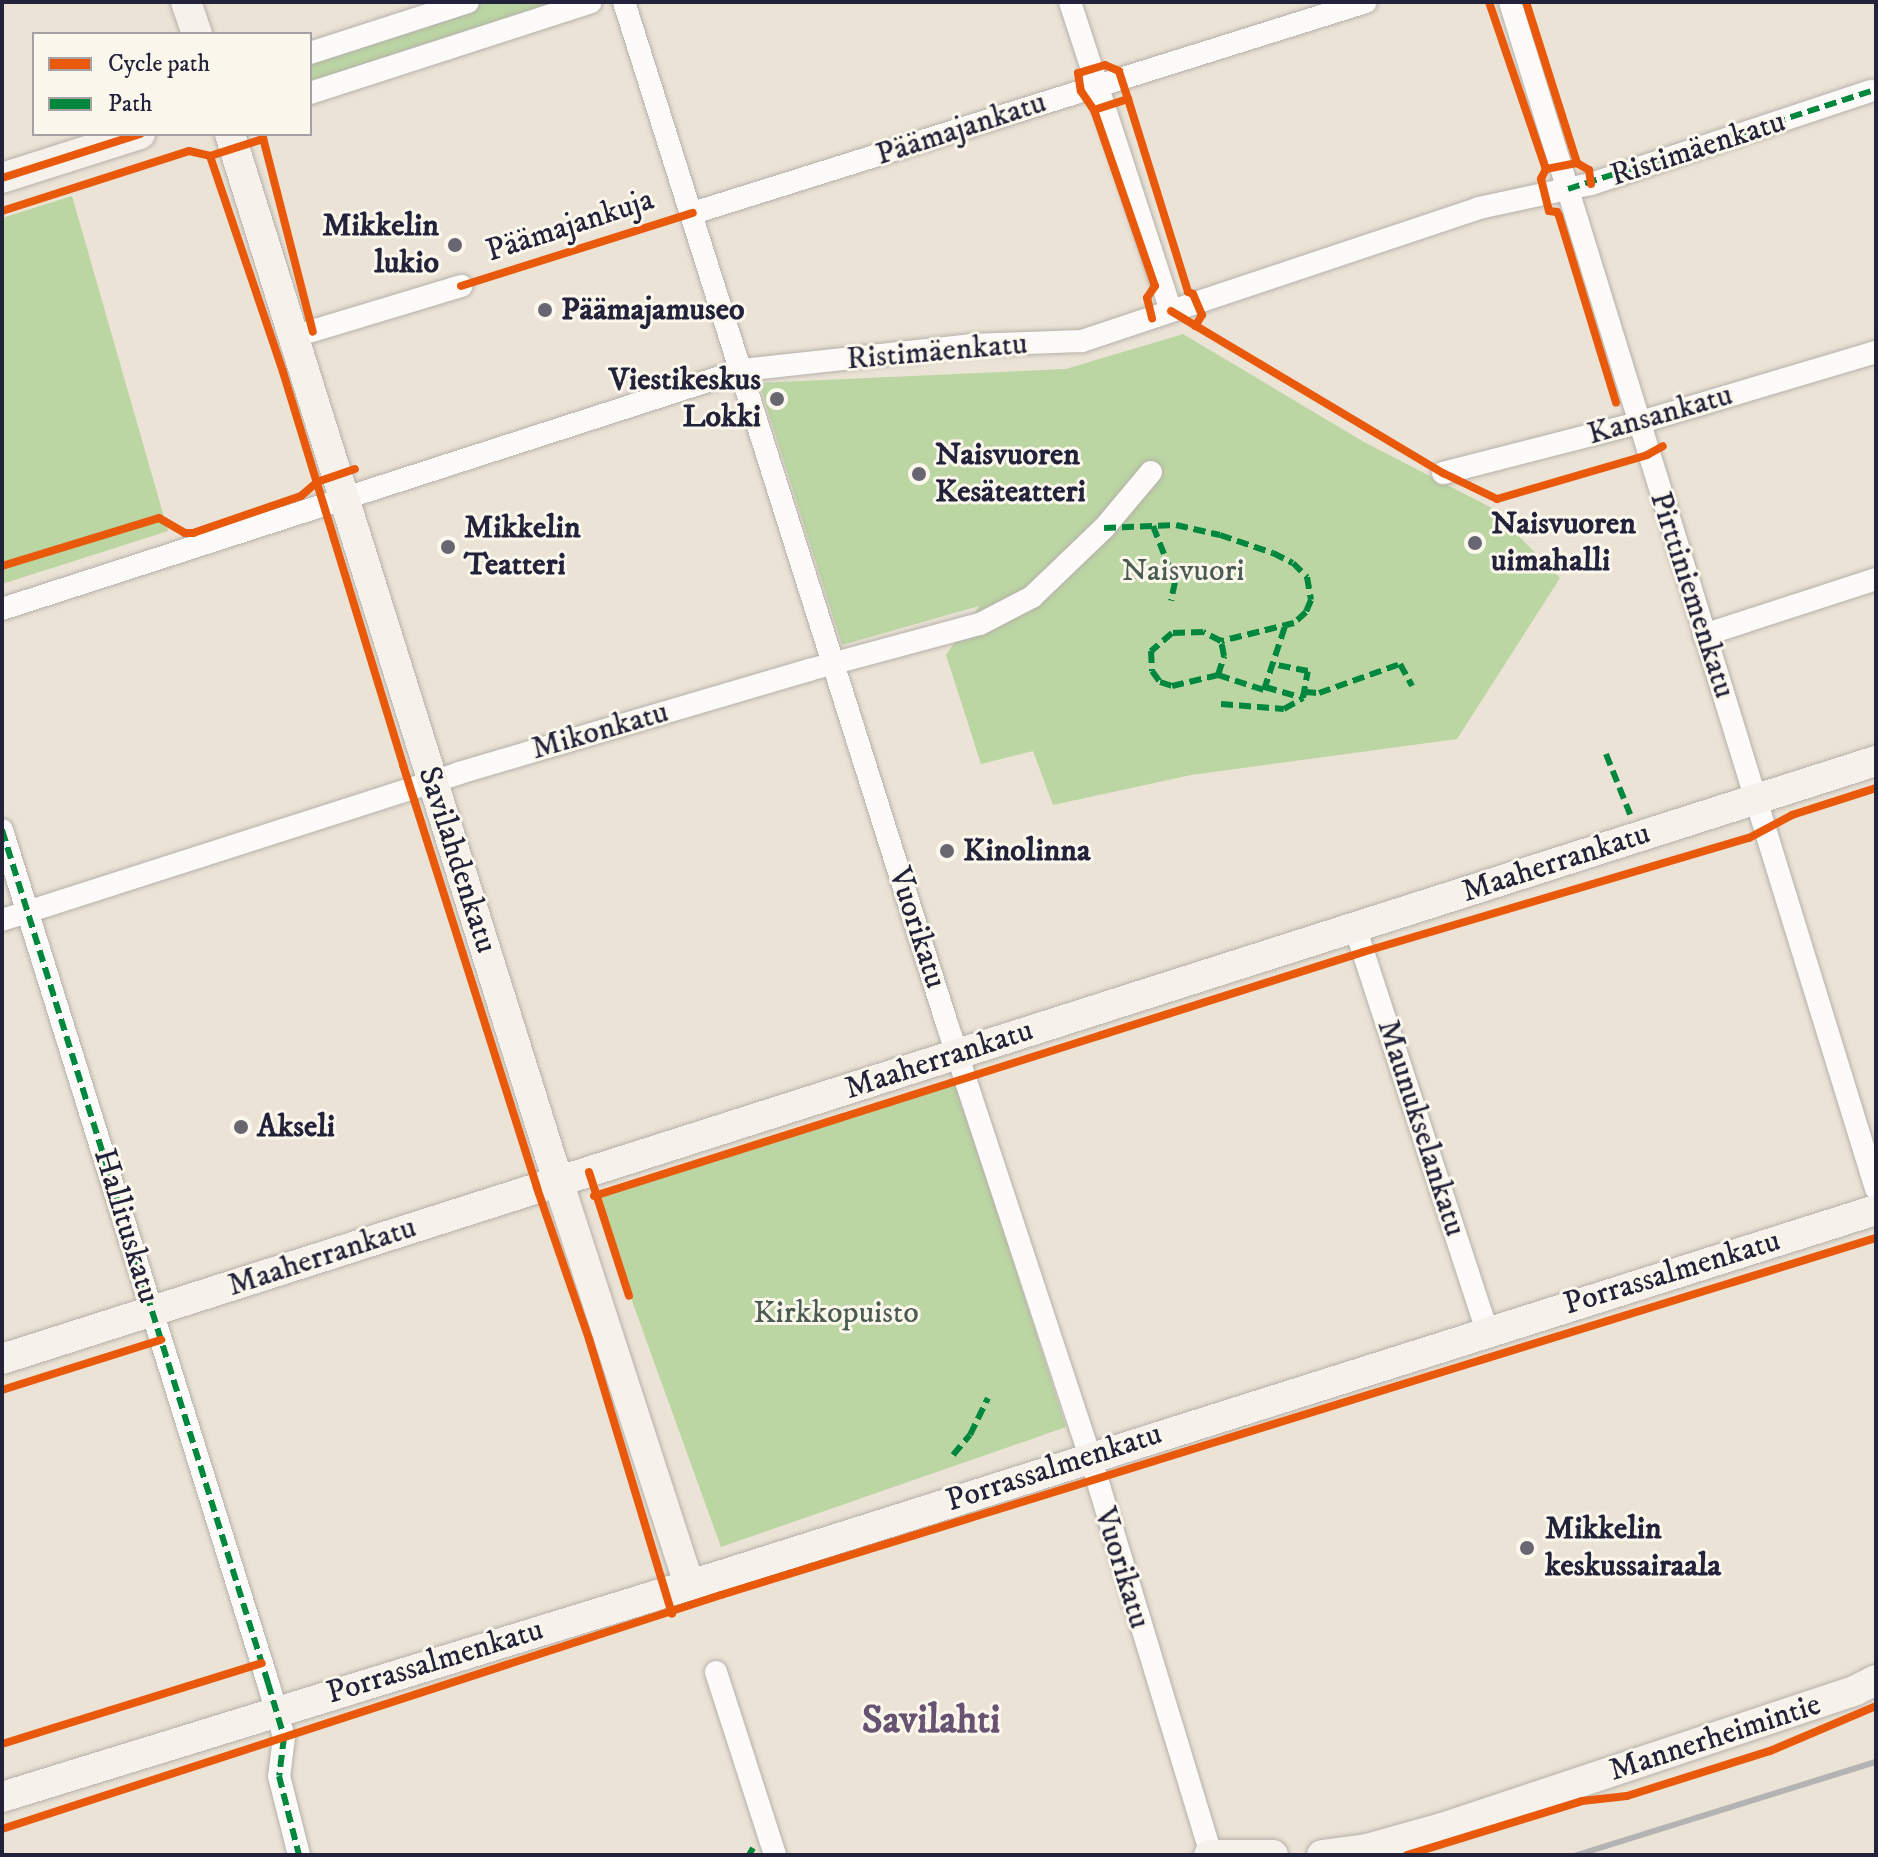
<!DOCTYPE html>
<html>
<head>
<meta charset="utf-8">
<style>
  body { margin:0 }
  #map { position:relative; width:1878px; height:1857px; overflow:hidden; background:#ebe3d5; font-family:"IM FELL DW Pica",serif }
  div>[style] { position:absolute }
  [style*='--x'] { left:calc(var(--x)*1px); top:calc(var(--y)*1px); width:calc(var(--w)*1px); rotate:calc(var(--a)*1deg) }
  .green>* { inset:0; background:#bbd5a3 }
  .roads { filter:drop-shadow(0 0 2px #b5b0aa) drop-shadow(0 0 2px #b5b0aa) }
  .street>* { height:22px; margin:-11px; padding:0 11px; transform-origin:11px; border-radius:11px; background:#fcfbf9 }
  .secondary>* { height:30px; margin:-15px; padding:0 15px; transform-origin:15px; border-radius:15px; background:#f6f1eb }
  .rail>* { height:6px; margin:-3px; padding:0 3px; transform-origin:3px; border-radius:3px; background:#b4b3b4 }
  .quiet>* { height:6px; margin-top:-3px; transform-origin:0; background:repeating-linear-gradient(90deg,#00873e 0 12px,transparent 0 18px) }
  .cycleway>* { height:8px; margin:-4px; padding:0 4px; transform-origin:4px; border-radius:4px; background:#e8590c }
  .dots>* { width:22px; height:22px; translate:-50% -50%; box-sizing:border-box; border:4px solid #fbf7ec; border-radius:50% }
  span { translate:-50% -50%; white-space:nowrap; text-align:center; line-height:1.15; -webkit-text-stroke:6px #fbf7ec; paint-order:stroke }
  .street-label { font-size:32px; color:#22223b }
  .poi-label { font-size:32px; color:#22223b; font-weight:700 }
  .right { translate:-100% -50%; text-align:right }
  .left { translate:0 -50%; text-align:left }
  .park-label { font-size:32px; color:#4a5c51 }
  .district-label { font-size:40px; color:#675371; font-weight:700 }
  .frame { position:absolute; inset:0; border:4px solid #22223b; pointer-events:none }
  .legend { position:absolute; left:32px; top:32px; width:280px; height:104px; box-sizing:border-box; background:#fbf7ec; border:2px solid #a4a2a5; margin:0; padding:10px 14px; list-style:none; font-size:24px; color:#22223b }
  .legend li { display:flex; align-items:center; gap:16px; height:40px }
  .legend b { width:40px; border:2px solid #a4a2a5 }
</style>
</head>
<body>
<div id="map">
  <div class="green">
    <div style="clip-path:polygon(483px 2px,576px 2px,310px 88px,310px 58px)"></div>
    <div style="clip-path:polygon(72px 196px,168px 531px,2px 584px,2px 218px)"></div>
    <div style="clip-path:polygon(1183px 334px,1364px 442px,1490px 507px,1560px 578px,1457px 739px,1191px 775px,1053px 805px,1033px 751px,981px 764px,946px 655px,979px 606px,842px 645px,759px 383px,1066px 369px)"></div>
    <div style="clip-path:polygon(957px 1082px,1066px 1427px,721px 1547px,594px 1196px)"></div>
  </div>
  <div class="roads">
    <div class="street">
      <div style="--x:624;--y:2;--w:1072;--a:72.46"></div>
      <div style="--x:947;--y:1024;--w:455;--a:71.7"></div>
      <div style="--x:1090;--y:1456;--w:417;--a:73.1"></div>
      <div style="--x:1070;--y:2;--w:325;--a:71.9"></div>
      <div style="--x:1510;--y:2;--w:1242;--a:72.86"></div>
      <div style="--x:310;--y:53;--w:166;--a:-17.9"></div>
      <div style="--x:310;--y:93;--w:295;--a:-17.9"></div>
      <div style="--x:693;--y:213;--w:705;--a:-17.41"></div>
      <div style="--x:292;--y:337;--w:177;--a:-16.8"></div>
      <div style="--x:1443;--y:473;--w:204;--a:-14.4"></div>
      <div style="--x:1641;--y:422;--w:245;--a:-16.6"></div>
      <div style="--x:2;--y:609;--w:778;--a:-17.9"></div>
      <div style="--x:742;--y:370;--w:230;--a:-6.2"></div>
      <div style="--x:971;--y:345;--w:111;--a:-2.1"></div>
      <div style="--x:1082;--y:341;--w:419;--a:-18.5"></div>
      <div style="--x:1479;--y:208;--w:115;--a:-12.1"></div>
      <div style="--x:1591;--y:184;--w:295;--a:-18.4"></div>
      <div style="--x:1704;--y:635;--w:181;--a:-18"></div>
      <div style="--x:2;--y:830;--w:894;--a:72.68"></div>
      <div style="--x:268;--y:1683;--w:56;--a:73.5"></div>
      <div style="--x:284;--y:1737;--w:39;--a:97"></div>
      <div style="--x:279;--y:1776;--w:81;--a:75.8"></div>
      <div style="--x:2;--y:920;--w:480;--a:-17.8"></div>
      <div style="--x:459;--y:773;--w:365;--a:-16.4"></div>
      <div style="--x:809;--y:670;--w:177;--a:-15.1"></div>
      <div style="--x:980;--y:624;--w:59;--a:-27.4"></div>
      <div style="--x:1032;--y:597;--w:100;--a:-43.8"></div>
      <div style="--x:1104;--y:528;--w:73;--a:-50"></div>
      <div style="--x:1355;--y:927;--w:424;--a:71.9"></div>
      <div style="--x:716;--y:1672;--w:192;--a:72.1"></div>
    </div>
    <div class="secondary">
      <div style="--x:186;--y:2;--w:34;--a:71"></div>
      <div style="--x:230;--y:134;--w:1097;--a:72.61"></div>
      <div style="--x:558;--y:1181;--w:425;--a:72"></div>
      <div style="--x:2;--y:178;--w:145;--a:-17.7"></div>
      <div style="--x:2;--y:1359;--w:1967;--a:-17.7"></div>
      <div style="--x:2;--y:1797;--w:747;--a:-17.13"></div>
      <div style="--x:716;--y:1577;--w:1217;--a:-17.56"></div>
      <div style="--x:1209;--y:1855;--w:64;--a:0"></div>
      <div style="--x:1322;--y:1855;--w:45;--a:-7.6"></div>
      <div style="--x:1367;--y:1849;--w:78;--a:-15.6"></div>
      <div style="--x:1442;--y:1828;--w:436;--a:-18.4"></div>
      <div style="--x:1856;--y:1690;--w:22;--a:-27"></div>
    </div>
  </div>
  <div class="rail">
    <div style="--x:1577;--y:1855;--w:313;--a:-17.3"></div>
  </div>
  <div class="quiet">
    <div style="--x:1568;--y:189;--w:318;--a:-17.9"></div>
    <div style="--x:1153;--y:526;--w:60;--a:68.6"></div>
    <div style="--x:1175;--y:582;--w:19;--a:102"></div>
    <div style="--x:1104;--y:528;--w:72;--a:-2.4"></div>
    <div style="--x:1176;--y:525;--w:45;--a:12.8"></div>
    <div style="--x:1220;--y:535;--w:56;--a:18.8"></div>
    <div style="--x:1273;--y:553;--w:22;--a:27"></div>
    <div style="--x:1293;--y:563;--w:20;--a:45"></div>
    <div style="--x:1307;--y:577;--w:23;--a:80"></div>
    <div style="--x:1311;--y:600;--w:13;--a:113"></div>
    <div style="--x:1306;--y:612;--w:16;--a:137"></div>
    <div style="--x:1294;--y:623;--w:75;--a:166.1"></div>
    <div style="--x:1221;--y:641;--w:20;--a:-153"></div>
    <div style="--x:1203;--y:632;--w:31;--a:178"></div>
    <div style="--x:1172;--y:633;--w:28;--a:139"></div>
    <div style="--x:1151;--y:651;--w:20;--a:87"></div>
    <div style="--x:1152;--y:671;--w:14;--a:54"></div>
    <div style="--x:1160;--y:682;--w:13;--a:18"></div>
    <div style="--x:1172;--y:686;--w:47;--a:-13.4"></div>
    <div style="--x:1218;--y:675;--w:20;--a:-72"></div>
    <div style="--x:1224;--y:656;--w:15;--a:-101"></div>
    <div style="--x:1218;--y:675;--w:48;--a:18.1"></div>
    <div style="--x:1264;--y:690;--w:67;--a:-71.8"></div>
    <div style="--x:1265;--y:687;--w:40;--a:16"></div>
    <div style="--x:1303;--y:698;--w:27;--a:-80"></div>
    <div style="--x:1308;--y:671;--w:36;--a:-169"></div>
    <div style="--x:1304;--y:692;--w:15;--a:4"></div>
    <div style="--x:1319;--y:693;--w:86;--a:-19.7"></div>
    <div style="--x:1400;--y:664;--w:25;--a:61"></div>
    <div style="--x:1221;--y:704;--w:63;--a:4.5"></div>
    <div style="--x:1284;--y:709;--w:22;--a:-30"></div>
    <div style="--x:1606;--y:754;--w:65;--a:68.2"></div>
    <div style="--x:2;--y:830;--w:894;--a:72.68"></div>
    <div style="--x:268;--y:1683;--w:56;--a:73.5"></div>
    <div style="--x:284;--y:1737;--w:39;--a:97"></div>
    <div style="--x:279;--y:1776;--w:81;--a:75.8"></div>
    <div style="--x:953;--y:1455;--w:26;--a:-50"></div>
    <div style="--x:970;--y:1435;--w:41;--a:-64.1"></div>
    <div style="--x:749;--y:1855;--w:8;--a:-60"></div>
  </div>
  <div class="cycleway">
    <div style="--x:1489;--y:2;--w:176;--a:71.2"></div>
    <div style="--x:1526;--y:2;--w:169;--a:72.4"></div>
    <div style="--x:1128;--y:99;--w:202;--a:72.7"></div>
    <div style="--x:1188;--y:292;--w:5;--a:22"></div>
    <div style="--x:1193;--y:294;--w:23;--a:67"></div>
    <div style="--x:1202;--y:315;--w:13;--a:122"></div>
    <div style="--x:1094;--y:110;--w:36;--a:-18"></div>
    <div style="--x:1128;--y:99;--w:29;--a:-108"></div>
    <div style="--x:1119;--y:71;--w:15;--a:-157"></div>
    <div style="--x:1105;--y:65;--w:28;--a:163"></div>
    <div style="--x:1078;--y:73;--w:18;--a:81"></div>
    <div style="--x:1081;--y:91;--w:23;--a:56"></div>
    <div style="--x:1094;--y:110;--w:186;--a:70.9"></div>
    <div style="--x:1155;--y:286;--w:14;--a:124"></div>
    <div style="--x:1147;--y:298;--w:21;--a:76"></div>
    <div style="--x:262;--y:134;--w:204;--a:75.6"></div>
    <div style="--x:210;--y:156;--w:228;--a:71.3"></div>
    <div style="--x:283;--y:372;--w:411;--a:73"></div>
    <div style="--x:403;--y:765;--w:444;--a:72.4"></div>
    <div style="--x:537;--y:1188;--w:160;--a:71"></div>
    <div style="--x:589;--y:1339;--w:287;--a:73.2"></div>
    <div style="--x:2;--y:178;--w:145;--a:-17.7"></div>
    <div style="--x:1591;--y:184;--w:14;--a:-98"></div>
    <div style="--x:1589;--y:170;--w:14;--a:-150"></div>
    <div style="--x:1577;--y:163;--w:32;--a:169"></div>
    <div style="--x:1546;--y:169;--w:11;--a:117"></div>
    <div style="--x:1541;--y:179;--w:33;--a:76"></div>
    <div style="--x:1549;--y:211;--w:8;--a:7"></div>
    <div style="--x:1557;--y:212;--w:4;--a:63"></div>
    <div style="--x:1559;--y:216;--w:195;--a:73"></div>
    <div style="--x:2;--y:211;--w:196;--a:-17.8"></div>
    <div style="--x:189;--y:151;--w:22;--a:13"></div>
    <div style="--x:210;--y:156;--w:56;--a:-17.8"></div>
    <div style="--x:461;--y:286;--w:243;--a:-17.5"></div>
    <div style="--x:1171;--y:311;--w:317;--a:30.8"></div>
    <div style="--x:1443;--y:473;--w:60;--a:25.7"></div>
    <div style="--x:1497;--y:499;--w:156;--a:-16.3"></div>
    <div style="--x:1647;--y:455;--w:18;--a:-29"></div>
    <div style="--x:2;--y:566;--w:164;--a:-17"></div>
    <div style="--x:159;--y:518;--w:30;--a:30"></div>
    <div style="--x:185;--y:533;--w:8;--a:0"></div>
    <div style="--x:193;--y:533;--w:114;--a:-18.9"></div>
    <div style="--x:301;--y:496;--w:21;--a:-41"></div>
    <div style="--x:317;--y:482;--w:40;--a:-18.9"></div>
    <div style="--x:589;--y:1172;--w:130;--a:72.1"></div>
    <div style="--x:594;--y:1196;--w:807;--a:-17.6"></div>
    <div style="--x:1363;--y:952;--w:402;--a:-16.5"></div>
    <div style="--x:1749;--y:838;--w:49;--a:-28.1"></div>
    <div style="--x:1792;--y:815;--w:88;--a:-17.8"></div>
    <div style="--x:2;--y:1390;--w:167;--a:-17.5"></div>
    <div style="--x:2;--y:1744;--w:272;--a:-17.3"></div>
    <div style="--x:2;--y:1829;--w:756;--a:-18.03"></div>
    <div style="--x:721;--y:1595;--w:1209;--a:-17.18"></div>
    <div style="--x:1407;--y:1855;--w:183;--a:-17.1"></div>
    <div style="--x:1582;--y:1801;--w:45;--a:-6.3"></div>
    <div style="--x:1627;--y:1796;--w:150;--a:-17.5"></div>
    <div style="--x:1770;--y:1751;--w:115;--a:-23"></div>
  </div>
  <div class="dots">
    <div style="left:455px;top:245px;background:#686671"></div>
    <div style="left:545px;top:310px;background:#686671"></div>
    <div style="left:777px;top:399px;background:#686671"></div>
    <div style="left:919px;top:474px;background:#686671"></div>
    <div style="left:1475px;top:543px;background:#686671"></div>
    <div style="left:448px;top:547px;background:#686671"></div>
    <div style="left:947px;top:851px;background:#686671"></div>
    <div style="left:241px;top:1127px;background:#686671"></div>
    <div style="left:1527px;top:1548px;background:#686671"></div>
  </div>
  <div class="street-label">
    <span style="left:961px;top:129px;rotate:-18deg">Päämajankatu</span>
    <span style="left:1698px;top:149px;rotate:-18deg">Ristimäenkatu</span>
    <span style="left:570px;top:226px;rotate:-18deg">Päämajankuja</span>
    <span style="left:937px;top:352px;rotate:-5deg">Ristimäenkatu</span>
    <span style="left:1660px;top:415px;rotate:-16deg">Kansankatu</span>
    <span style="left:1692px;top:595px;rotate:72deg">Pirttiniemenkatu</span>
    <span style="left:600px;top:731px;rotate:-16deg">Mikonkatu</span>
    <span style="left:457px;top:860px;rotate:72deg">Savilahdenkatu</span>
    <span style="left:1556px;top:863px;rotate:-18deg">Maaherrankatu</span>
    <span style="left:917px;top:928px;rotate:72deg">Vuorikatu</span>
    <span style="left:939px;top:1060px;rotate:-18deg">Maaherrankatu</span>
    <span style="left:1421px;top:1128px;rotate:72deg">Maunukselankatu</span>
    <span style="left:126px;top:1226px;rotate:73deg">Hallituskatu</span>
    <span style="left:322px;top:1257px;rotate:-18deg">Maaherrankatu</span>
    <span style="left:1672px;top:1273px;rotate:-17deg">Porrassalmenkatu</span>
    <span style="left:1054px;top:1468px;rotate:-18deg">Porrassalmenkatu</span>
    <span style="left:1122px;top:1568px;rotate:73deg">Vuorikatu</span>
    <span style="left:435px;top:1662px;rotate:-17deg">Porrassalmenkatu</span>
    <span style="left:1715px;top:1738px;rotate:-18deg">Mannerheimintie</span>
  </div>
  <div class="poi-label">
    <span class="right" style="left:439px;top:245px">Mikkelin<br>lukio</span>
    <span class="left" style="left:561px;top:310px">Päämajamuseo</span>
    <span class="right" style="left:761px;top:399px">Viestikeskus<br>Lokki</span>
    <span class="left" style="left:935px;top:474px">Naisvuoren<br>Kesäteatteri</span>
    <span class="left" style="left:1491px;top:543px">Naisvuoren<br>uimahalli</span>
    <span class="left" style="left:464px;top:547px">Mikkelin<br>Teatteri</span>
    <span class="left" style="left:963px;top:851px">Kinolinna</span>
    <span class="left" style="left:257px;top:1127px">Akseli</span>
    <span class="left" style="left:1545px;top:1548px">Mikkelin<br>keskussairaala</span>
  </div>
  <div class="park-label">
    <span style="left:1183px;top:571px">Naisvuori</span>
    <span style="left:836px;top:1313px">Kirkkopuisto</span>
  </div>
  <div class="district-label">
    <span style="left:931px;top:1721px">Savilahti</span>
  </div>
  <div class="frame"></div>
  <ul class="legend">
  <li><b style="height:10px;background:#e8590c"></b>Cycle path</li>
  <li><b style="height:10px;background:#00873e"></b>Path</li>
  </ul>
</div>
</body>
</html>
